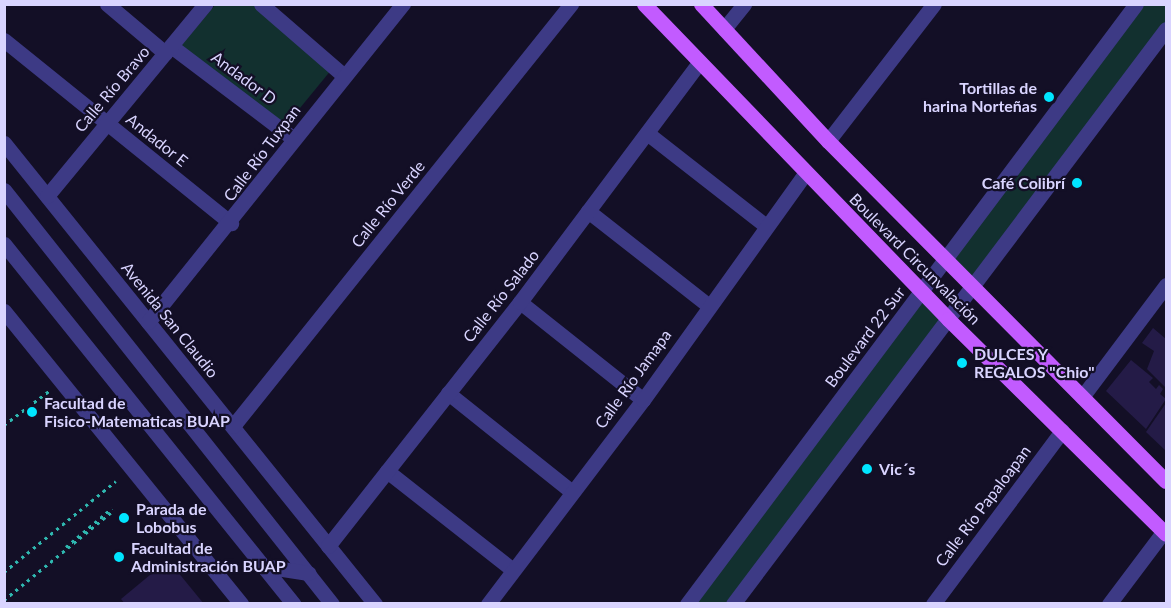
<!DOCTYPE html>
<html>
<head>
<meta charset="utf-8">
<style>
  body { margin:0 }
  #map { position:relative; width:1171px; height:608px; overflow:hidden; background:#130f26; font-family:Lato,sans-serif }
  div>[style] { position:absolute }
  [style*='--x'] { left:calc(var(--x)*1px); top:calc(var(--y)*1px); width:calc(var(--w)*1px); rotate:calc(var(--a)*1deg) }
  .green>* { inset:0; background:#12302f }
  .building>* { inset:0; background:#241b47 }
  .path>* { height:3px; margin-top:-1.5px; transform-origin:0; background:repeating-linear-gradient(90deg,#2fb8b0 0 3px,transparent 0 7.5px) }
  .minor>* { height:15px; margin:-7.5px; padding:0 7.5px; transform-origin:7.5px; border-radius:7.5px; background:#3d3a85 }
  .major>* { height:15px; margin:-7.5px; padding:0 7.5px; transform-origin:7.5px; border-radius:7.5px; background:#c25bff }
  .dots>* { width:16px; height:16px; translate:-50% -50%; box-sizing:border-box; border:3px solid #130f26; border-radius:50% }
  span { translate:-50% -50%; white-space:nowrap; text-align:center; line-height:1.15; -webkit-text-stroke:4.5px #130f26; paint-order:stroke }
  .street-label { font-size:16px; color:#d9d4ff }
  .poi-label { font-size:16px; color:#d9d4ff; font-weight:700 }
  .right { translate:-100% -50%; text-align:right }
  .left { translate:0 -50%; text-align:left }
  .frame { position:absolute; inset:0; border:6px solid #d9d4ff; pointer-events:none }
</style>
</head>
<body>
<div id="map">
  <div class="green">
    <div style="clip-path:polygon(215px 5px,254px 5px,332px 69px,282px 130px,180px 47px)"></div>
    <div style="clip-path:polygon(1137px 5px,1166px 5px,1166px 30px,971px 288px,946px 262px)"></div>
    <div style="clip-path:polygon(927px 287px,952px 313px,732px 603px,688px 604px)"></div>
  </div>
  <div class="building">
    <div style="clip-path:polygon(1153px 328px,1166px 339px,1166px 388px,1147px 369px,1154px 351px,1142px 343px)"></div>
    <div style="clip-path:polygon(1131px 360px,1153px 378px,1149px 382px,1156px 389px,1159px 385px,1163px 389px,1160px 394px,1166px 399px,1146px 429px,1106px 391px)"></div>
    <div style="clip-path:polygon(1166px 403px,1166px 451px,1146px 432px)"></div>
    <div style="clip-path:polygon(168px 560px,204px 604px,125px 604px,121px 599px)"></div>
  </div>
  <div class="path">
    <div style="--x:4;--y:425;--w:56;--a:-37.1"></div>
    <div style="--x:66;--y:547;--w:60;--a:-40.3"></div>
    <div style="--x:4;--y:572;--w:144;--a:-39.1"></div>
    <div style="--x:4;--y:600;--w:142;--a:-39.3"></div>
  </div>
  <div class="minor">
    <div style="--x:107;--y:4;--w:76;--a:40.2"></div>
    <div style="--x:261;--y:4;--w:110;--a:40.9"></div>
    <div style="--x:724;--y:29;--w:32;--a:-51"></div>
    <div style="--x:4;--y:40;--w:292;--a:38.9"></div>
    <div style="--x:171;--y:46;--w:154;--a:37.1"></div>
    <div style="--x:647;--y:133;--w:151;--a:38"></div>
    <div style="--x:828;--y:141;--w:173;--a:-52.3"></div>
    <div style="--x:4;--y:143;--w:592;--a:51.17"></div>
    <div style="--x:4;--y:190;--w:528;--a:51.61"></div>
    <div style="--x:47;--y:196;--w:249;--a:-50.5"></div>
    <div style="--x:588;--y:211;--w:152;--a:38.1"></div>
    <div style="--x:4;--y:244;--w:462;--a:51.2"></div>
    <div style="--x:520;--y:302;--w:157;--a:38.5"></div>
    <div style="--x:4;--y:311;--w:377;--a:51"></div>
    <div style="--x:148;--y:322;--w:408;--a:-51.3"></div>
    <div style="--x:448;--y:393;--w:159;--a:38.6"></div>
    <div style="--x:1082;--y:397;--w:140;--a:-53.1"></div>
    <div style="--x:233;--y:426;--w:541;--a:-51.31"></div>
    <div style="--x:387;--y:471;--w:160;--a:38.2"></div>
    <div style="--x:328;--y:546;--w:310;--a:-51.8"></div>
    <div style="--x:520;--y:302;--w:297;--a:-53.2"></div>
    <div style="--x:263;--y:566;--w:46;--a:8.8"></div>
    <div style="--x:488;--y:604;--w:256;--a:-52.8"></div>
    <div style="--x:643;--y:400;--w:278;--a:-54.4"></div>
    <div style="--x:687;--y:604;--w:749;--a:-53.19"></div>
    <div style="--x:733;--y:604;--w:720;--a:-53.02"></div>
    <div style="--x:933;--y:604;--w:216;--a:-53.3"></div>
    <div style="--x:1109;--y:604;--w:91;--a:-53"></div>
  </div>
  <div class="major">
    <div style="--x:644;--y:4;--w:438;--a:46"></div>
    <div style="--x:948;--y:319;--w:306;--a:44.6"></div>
    <div style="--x:701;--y:4;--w:187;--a:47.2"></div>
    <div style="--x:828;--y:141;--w:479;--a:45.2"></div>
  </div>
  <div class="dots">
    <div style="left:1049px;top:97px;background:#00e5ff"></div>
    <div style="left:1077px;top:183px;background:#00e5ff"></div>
    <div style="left:962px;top:363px;background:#00e5ff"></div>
    <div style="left:32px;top:412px;background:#00e5ff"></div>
    <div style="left:867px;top:469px;background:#00e5ff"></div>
    <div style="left:124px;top:518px;background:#00e5ff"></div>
    <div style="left:119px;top:557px;background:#00e5ff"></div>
  </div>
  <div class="street-label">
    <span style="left:244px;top:78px;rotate:37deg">Andador D</span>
    <span style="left:112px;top:89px;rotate:-50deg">Calle Río Bravo</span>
    <span style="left:157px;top:140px;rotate:39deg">Andador E</span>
    <span style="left:262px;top:153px;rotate:-53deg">Calle Río Tuxpan</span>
    <span style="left:388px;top:204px;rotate:-51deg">Calle Río Verde</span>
    <span style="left:915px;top:259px;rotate:45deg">Boulevard Circunvalación</span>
    <span style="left:501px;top:296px;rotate:-52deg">Calle Río Salado</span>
    <span style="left:170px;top:320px;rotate:51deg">Avenida San Claudio</span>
    <span style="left:865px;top:337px;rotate:-53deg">Boulevard 22 Sur</span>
    <span style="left:633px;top:379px;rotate:-54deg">Calle Río Jamapa</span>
    <span style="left:983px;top:506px;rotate:-53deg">Calle Río Papaloapan</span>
  </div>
  <div class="poi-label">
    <span class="right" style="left:1037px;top:97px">Tortillas de<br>harina Norteñas</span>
    <span class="right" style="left:1065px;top:183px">Café Colibrí</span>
    <span class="left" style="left:974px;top:363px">DULCES Y<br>REGALOS "Chio"</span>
    <span class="left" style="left:44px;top:412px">Facultad de<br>Fisico-Matematicas BUAP</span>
    <span class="left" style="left:879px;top:469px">Vic´s</span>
    <span class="left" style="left:136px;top:518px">Parada de<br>Lobobus</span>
    <span class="left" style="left:131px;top:557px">Facultad de<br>Administración BUAP</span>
  </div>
  <div class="frame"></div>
</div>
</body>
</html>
